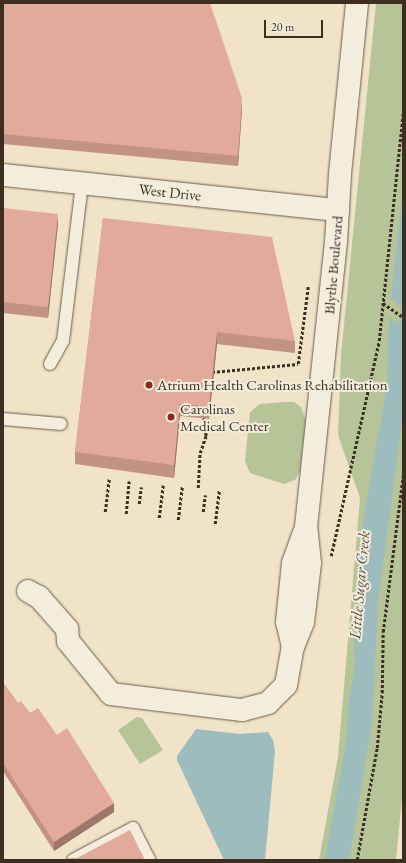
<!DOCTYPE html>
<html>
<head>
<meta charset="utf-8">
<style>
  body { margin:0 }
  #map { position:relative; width:406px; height:863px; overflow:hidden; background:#f0e3c7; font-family:"EB Garamond",serif }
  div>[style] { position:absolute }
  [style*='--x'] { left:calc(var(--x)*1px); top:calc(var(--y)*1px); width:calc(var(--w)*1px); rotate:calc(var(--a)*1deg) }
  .green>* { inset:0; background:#b6c498 }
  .water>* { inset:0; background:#9dbcbe }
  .stream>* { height:6px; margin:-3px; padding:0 3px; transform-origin:3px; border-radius:3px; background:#9dbcbe }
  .path>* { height:2.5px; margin-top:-1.25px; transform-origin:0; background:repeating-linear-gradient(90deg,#3d2e21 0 3px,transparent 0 5px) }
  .roads { filter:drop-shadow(0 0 1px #6a5b4a) drop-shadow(0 0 1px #6a5b4a) }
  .lane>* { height:12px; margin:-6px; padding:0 6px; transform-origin:6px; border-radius:6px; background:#f5eddb }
  .street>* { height:22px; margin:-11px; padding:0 11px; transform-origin:11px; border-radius:11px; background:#f5eddb }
  .wall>* { inset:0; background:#c29284 }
  .shaded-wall>* { inset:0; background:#9e776c }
  .building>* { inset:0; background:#e1aa9a }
  .dots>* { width:11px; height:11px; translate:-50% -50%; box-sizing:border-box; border:2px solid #f5eddb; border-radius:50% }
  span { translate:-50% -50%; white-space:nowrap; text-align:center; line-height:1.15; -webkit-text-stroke:4px #f5eddb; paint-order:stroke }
  .street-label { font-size:15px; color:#3d2e21 }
  .poi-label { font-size:15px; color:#3d2e21 }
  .left { translate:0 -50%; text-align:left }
  .water-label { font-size:16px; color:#555248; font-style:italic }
  .frame { position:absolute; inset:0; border:4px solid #3d2e21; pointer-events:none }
  .scale { position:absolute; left:264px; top:20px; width:59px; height:18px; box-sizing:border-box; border:2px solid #3d2e21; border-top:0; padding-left:5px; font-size:12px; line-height:14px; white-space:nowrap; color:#3d2e21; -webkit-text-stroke:3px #f5eddb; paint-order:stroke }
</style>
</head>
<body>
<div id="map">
  <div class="green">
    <div style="clip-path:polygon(376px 3px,403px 3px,403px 787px,396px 860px,319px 860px,338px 757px,360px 498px,338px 435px,341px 355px)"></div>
    <div style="clip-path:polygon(286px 402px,294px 402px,301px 407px,306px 421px,300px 471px,295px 480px,284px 484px,250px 473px,245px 461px,250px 412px,260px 404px)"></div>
    <div style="clip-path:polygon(137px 717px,142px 718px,163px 750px,140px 764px,118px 730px)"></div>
  </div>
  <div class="water">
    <div style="clip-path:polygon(403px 188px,403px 308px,391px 299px)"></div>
    <div style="clip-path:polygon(389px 317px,403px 327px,403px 414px,378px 602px,372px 723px,349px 860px,325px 860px,346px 743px,349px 699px,355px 667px,354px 628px,362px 529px,387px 384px)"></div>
    <div style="clip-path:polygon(196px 729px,240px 734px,268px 732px,273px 740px,275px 751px,265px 860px,224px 860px,177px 760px,177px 756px)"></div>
  </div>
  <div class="stream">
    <div style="--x:401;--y:333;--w:21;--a:-85"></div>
  </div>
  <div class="path">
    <div style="--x:383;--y:303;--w:24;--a:35"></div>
    <div style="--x:212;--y:372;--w:86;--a:-5.3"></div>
    <div style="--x:298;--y:364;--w:78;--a:-82.6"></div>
    <div style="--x:198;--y:488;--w:35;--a:-87"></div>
    <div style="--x:200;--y:453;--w:18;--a:-71"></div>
    <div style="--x:206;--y:436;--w:20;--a:-99"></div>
    <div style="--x:139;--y:504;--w:17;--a:-83"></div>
    <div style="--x:105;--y:512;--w:33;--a:-83"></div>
    <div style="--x:203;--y:512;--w:17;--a:-83"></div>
    <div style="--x:126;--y:514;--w:33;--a:-85"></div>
    <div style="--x:159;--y:518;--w:33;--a:-83"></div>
    <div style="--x:178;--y:520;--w:34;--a:-83"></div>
    <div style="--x:215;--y:524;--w:34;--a:-83"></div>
    <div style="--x:331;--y:556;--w:220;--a:-77.4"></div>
    <div style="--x:379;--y:341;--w:231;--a:-84"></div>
    <div style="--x:357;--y:860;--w:114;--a:-79.9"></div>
    <div style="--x:377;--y:748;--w:55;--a:-84.8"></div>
    <div style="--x:382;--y:693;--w:61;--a:-89.1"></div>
    <div style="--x:383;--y:632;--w:158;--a:-82.7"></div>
  </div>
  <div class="roads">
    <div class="lane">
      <div style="--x:50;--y:364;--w:26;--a:-61"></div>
      <div style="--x:63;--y:341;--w:159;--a:-83.1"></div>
      <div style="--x:3;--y:419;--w:58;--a:4.9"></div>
      <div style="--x:73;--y:860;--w:68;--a:-28.1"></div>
      <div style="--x:133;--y:828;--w:36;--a:63"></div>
    </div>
    <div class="street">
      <div style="--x:3;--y:175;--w:337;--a:6"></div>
      <div style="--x:28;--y:591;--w:13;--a:29"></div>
      <div style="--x:39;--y:597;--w:43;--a:48.8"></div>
      <div style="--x:67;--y:629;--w:12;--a:85"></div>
      <div style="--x:68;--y:641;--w:68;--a:50.9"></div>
      <div style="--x:111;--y:694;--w:132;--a:7"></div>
      <div style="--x:242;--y:710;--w:27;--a:-15"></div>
      <div style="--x:268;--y:703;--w:25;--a:-45"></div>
      <div style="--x:286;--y:685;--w:39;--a:-80"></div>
      <div style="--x:293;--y:647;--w:27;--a:-68"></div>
      <div style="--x:303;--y:622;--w:59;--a:-83.2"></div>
      <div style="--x:310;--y:563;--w:36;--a:-96"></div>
      <div style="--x:306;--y:527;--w:287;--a:-84"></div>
      <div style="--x:336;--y:242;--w:68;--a:-86.6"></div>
      <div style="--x:340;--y:174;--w:172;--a:-84.3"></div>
      <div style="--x:293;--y:647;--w:26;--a:-103"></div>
      <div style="--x:287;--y:622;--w:59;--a:-84.2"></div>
      <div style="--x:293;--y:563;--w:32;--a:-70"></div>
    </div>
  </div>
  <div class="wall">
    <div style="clip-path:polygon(3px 3px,242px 108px,238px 166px,3px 144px)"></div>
    <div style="clip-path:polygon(3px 208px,58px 224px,48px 318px,3px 313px)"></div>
    <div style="clip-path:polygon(103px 218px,295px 341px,295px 353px,217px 344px,209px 419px,180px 416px,174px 478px,75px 464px,75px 452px)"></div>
    <div style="clip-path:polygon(3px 683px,18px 703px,57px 735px,114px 812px,54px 851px,3px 771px)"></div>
  </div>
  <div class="shaded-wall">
    <div style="clip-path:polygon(242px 98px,242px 108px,238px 166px,238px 156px)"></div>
    <div style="clip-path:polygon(58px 214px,58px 224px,48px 318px,48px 307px)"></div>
    <div style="clip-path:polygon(217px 332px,217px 344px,209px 419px,209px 406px)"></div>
    <div style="clip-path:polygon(180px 404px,180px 416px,174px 478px,174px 465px)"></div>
    <div style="clip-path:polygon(114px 803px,114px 812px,54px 851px,54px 842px)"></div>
  </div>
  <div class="building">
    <div style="clip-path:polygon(3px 3px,210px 3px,242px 98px,238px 156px,3px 134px)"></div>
    <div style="clip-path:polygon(3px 208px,58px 214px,48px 307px,3px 302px)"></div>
    <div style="clip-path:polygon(103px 218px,272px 237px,295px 341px,217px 332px,209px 406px,180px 404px,174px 465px,75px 452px)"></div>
    <div style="clip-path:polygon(3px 683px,18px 703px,21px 701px,30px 713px,38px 708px,57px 735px,67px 728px,114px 803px,54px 842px,3px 763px)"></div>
    <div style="clip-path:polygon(130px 830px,145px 860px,68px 860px,67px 858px,77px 858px)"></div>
  </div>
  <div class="dots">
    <div style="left:149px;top:385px;background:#8f2418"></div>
    <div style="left:171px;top:417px;background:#8f2418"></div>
  </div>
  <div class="street-label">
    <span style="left:170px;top:192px;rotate:6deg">West Drive</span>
    <span style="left:333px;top:265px;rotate:-85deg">Blythe Boulevard</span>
  </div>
  <div class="poi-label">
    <span class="left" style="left:157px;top:385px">Atrium Health Carolinas Rehabilitation</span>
    <span class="left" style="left:180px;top:417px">Carolinas<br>Medical Center</span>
  </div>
  <div class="water-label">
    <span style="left:360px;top:585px;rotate:-85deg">Little Sugar Creek</span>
  </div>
  <div class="frame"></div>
  <div class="scale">20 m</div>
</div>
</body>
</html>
